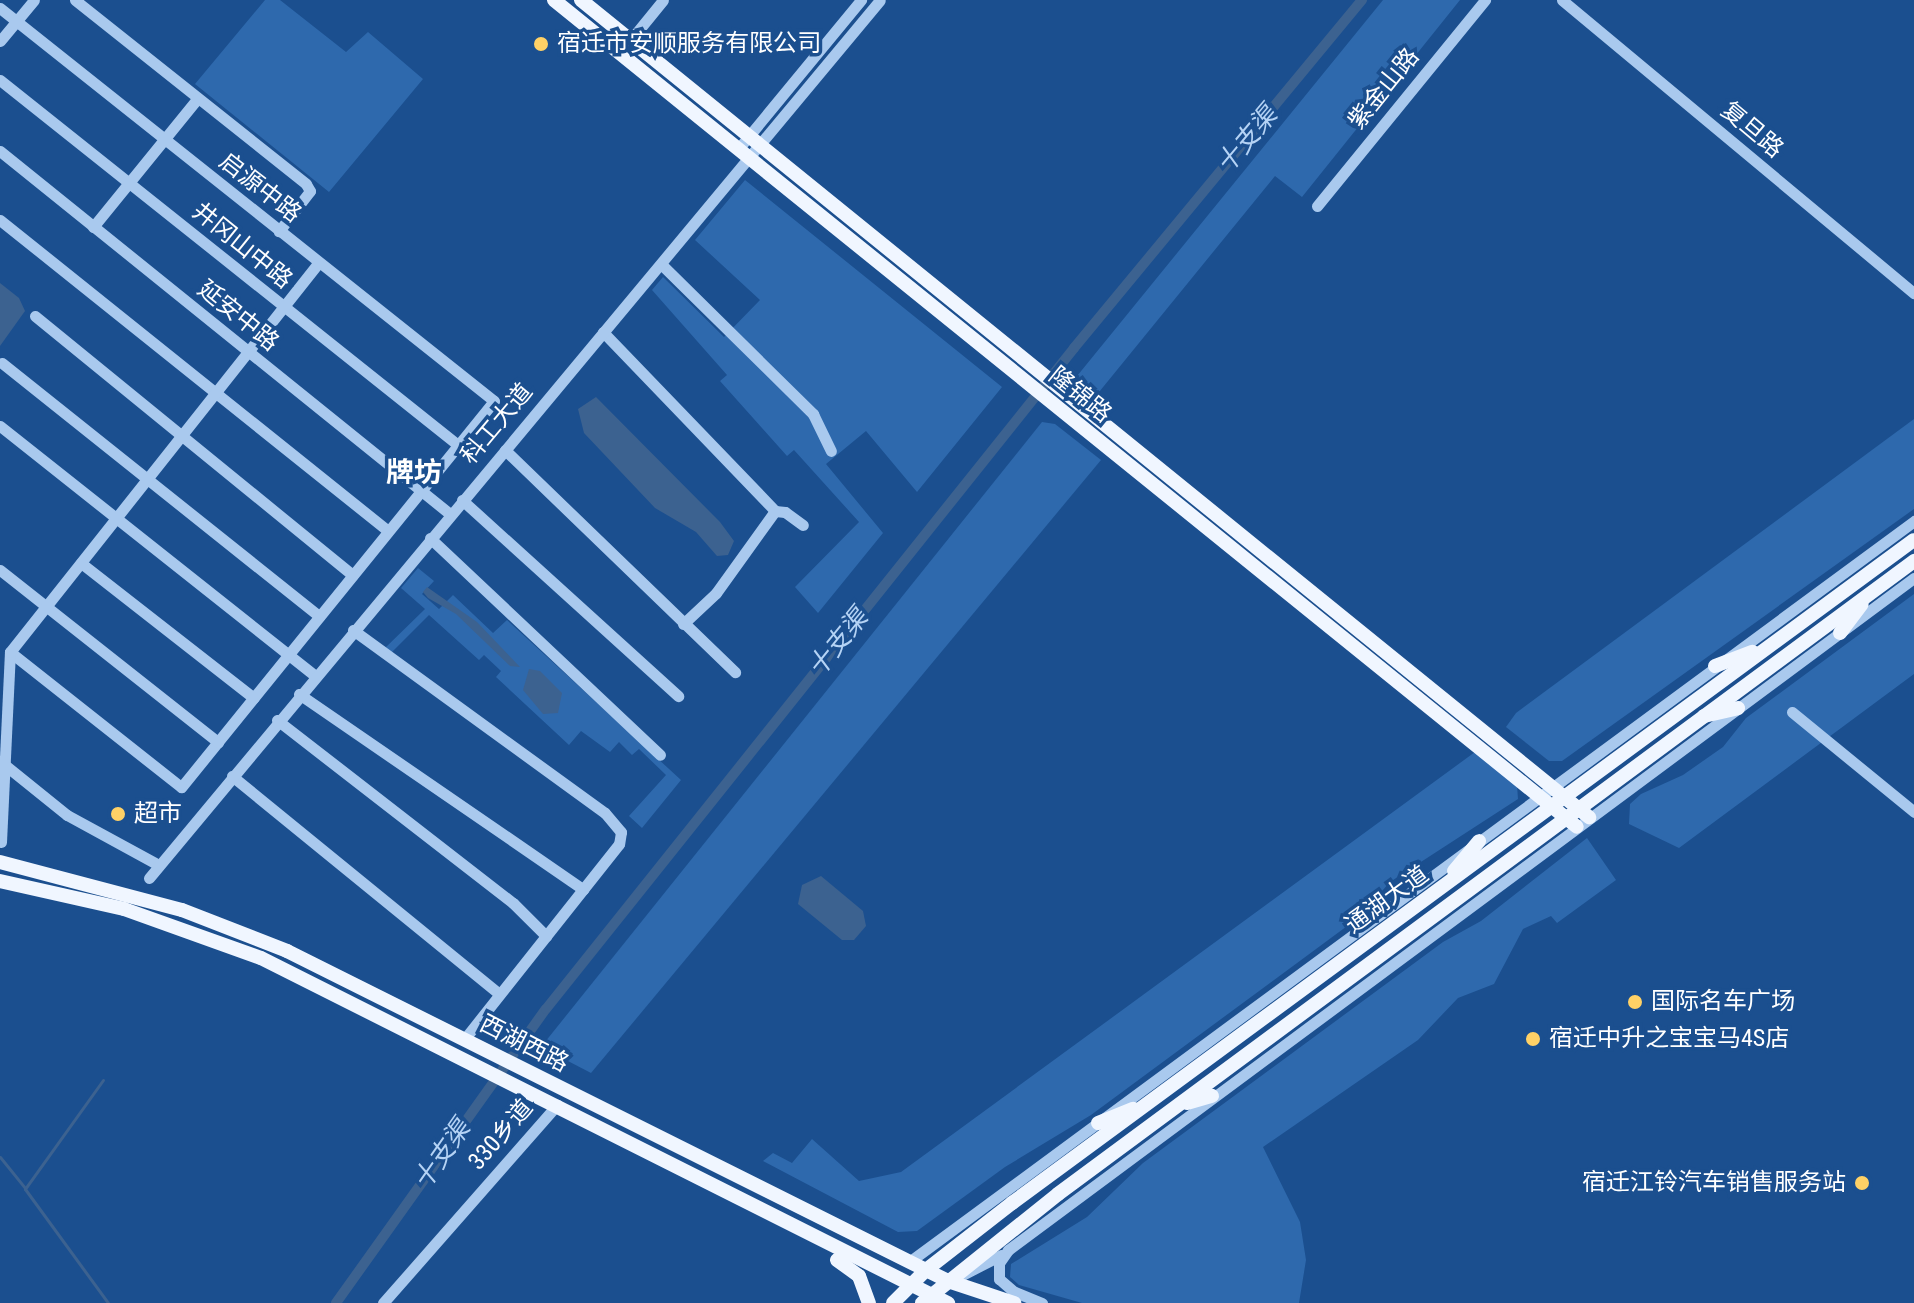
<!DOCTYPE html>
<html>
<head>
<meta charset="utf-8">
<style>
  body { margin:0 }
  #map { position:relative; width:1914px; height:1303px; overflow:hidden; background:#1b4f8f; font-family:"Roboto Condensed","Noto Sans SC",sans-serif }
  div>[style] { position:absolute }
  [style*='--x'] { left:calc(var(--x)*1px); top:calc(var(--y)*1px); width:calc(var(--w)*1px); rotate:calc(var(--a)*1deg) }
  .green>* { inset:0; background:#2e69ad }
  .water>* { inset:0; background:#3c6290 }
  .stream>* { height:3px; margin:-1.5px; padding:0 1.5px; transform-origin:1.5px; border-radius:1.5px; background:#3c6290 }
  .canal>* { height:10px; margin:-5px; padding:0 5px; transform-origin:5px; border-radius:5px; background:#3c6290 }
  .minor>* { height:11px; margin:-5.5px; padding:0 5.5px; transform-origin:5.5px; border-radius:5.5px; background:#a9c9ee }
  .major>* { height:14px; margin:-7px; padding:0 7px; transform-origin:7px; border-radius:7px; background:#f0f6ff }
  .dots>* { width:22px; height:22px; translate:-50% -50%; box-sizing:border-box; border:4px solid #1b4f8f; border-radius:50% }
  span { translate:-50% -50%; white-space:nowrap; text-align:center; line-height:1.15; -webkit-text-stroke:7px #1b4f8f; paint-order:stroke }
  .poi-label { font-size:24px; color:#fff }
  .left { translate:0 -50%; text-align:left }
  .right { translate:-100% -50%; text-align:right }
  .street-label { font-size:24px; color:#fff }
  .water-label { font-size:26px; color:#b5d3f5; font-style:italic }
  .quarter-label { font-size:28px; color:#fff; font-weight:700 }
</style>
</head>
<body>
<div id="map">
  <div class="green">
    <div style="clip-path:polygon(265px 0,280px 0,346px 52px,368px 32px,423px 79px,329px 192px,195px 84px)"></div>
    <div style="clip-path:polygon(1383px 0,1460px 0,1302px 197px,1275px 176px,1095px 397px,1073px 381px)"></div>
    <div style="clip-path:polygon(745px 180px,1002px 387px,917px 492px,866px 431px,826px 464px,883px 533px,818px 613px,795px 587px,859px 522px,794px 450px,787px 456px,720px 381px,727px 375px,652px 290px,663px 277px,724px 337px,760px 300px,695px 240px)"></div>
    <div style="clip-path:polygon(1914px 419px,1914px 509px,1562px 761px,1549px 761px,1506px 727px,1516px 713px)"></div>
    <div style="clip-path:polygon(1042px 422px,1055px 424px,1101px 460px,591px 1073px,541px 1047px)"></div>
    <div style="clip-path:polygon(418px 568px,434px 581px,422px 594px,439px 609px,453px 595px,493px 633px,507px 620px,681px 780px,642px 828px,629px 816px,666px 775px,639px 749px,632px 755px,619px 742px,610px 752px,581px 731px,569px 745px,496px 677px,501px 671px,484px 655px,479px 660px,429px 615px,391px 653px,385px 648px,425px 609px,401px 588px)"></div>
    <div style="clip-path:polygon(1914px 594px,1914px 674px,1679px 848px,1629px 824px,1630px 804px,1641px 794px,1683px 775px,1723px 747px,1746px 718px)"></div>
    <div style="clip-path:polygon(1475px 752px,1517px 785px,1518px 799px,1390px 882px,1358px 918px,1091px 1115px,1005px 1167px,917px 1231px,898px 1232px,763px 1161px,773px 1153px,792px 1163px,812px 1139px,859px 1181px,901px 1172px)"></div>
    <div style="clip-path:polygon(1587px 838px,1616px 880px,1557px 923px,1551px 916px,1523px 929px,1494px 984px,1458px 998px,1418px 1040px,1263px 1147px,1300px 1222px,1306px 1260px,1299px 1303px,1082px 1303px,1019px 1285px,1010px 1277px,1011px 1264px,1087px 1217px,1143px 1163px,1443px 942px,1481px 921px)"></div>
  </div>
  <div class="water">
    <div style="clip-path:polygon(0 283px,19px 298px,25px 311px,0 346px)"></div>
    <div style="clip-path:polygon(596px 397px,720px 522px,734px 541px,728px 555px,717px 556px,696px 532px,655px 508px,584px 433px,578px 409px)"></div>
    <div style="clip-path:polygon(427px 587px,477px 622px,520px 667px,510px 666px,456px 614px,428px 598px,423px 592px)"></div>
    <div style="clip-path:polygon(529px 669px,540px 671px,562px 693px,558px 713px,543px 714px,523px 690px)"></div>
    <div style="clip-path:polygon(821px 876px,863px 911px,866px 926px,854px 940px,842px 940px,798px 904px,802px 885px)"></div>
  </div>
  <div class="stream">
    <div style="--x:103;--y:1080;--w:134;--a:125.6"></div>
    <div style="--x:25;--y:1189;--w:141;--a:53.9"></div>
    <div style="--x:0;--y:1157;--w:40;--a:51"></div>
  </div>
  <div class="canal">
    <div style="--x:336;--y:1303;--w:361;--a:-54.5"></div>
    <div style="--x:546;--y:1009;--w:846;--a:-51.38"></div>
    <div style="--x:1074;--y:348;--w:452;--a:-50.4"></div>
  </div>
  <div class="minor">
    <div style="--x:75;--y:0;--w:295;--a:38.5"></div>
    <div style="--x:306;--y:184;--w:8;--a:60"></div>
    <div style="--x:310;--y:191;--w:51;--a:127.8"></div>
    <div style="--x:1562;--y:0;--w:458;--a:39.8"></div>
    <div style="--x:0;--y:8;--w:631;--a:38.5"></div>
    <div style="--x:494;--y:401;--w:497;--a:129"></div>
    <div style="--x:181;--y:787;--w:218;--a:-141.7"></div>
    <div style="--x:0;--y:41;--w:53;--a:-50.3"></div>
    <div style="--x:620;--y:53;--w:68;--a:-50.9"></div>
    <div style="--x:0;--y:80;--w:586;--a:38.55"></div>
    <div style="--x:739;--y:148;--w:192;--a:-50.5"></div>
    <div style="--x:0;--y:151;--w:578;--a:38.89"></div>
    <div style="--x:1317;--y:206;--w:266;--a:-50.8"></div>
    <div style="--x:0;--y:220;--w:497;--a:38.7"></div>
    <div style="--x:93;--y:227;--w:166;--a:-50.9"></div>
    <div style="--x:661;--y:264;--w:214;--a:44.6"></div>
    <div style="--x:813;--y:414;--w:41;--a:64.1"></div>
    <div style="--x:35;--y:316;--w:410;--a:39.2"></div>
    <div style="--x:603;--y:332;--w:248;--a:46.1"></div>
    <div style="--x:775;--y:511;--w:10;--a:6"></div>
    <div style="--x:785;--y:512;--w:22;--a:36"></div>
    <div style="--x:2;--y:363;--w:406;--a:38.6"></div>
    <div style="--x:0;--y:426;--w:401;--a:38.4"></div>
    <div style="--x:505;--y:450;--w:320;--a:44"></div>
    <div style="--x:462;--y:500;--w:292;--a:42.2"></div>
    <div style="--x:430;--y:538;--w:316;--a:43.3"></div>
    <div style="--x:81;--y:563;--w:219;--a:38"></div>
    <div style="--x:0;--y:570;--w:278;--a:38.3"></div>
    <div style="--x:683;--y:624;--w:45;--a:-43.2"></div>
    <div style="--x:716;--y:593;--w:101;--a:-54.3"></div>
    <div style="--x:353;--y:630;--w:311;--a:36"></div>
    <div style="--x:605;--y:813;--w:25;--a:50"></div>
    <div style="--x:621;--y:832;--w:12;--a:99"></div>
    <div style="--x:619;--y:844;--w:248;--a:128.4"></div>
    <div style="--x:299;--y:694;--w:345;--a:34.5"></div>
    <div style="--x:1792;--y:712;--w:158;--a:39.3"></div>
    <div style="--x:277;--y:720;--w:299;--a:37.8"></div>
    <div style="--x:513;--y:903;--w:47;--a:45"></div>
    <div style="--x:0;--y:761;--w:86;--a:38.9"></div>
    <div style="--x:67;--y:815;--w:100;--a:28.6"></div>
    <div style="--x:232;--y:776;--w:345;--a:39.2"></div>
    <div style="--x:1;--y:842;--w:190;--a:-87.3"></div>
    <div style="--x:10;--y:652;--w:496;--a:-51.6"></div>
    <div style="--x:149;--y:878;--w:1142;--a:-50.22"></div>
    <div style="--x:909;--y:1262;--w:1249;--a:-36.4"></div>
    <div style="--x:960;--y:1276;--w:46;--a:-27.1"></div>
    <div style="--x:383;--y:1303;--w:264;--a:-48.7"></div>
    <div style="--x:1042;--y:1303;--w:31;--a:-158"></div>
    <div style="--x:1013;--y:1291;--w:18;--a:-139"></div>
    <div style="--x:999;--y:1279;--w:16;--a:-90"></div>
    <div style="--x:999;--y:1263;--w:16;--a:-55"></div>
    <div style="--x:1008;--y:1250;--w:1128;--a:-36.57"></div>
  </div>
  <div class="major">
    <div style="--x:554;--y:0;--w:1315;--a:38.95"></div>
    <div style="--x:581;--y:0;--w:1298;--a:39.03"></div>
    <div style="--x:1840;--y:633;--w:36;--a:-53"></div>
    <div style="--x:1715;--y:666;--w:40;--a:-21"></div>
    <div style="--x:1704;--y:716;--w:35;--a:-13"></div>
    <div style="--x:0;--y:862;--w:188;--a:14.8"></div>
    <div style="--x:182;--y:910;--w:113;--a:21.3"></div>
    <div style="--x:287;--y:951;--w:739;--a:26.53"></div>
    <div style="--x:948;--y:1281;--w:70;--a:18.4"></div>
    <div style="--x:1454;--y:871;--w:39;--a:-50"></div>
    <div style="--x:0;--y:881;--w:127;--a:12.7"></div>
    <div style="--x:124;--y:909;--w:145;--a:19.7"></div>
    <div style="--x:261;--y:958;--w:769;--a:26.67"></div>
    <div style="--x:1187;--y:1103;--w:26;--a:-16"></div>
    <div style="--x:1098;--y:1123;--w:38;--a:-22"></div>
    <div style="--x:837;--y:1260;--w:27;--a:36"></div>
    <div style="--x:859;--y:1276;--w:29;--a:70"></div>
    <div style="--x:893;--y:1303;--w:47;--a:-45"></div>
    <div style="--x:926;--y:1270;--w:109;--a:-37.9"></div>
    <div style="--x:1012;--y:1203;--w:1119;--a:-36.32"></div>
    <div style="--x:922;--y:1303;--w:174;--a:-38.7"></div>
    <div style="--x:1058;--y:1194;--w:1065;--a:-36.48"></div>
  </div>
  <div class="dots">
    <div style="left:541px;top:44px;background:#ffd166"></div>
    <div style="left:118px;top:814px;background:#ffd166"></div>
    <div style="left:1635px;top:1002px;background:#ffd166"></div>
    <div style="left:1533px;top:1039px;background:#ffd166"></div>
    <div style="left:1862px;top:1183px;background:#ffd166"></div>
  </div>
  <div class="poi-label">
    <span class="left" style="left:557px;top:44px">宿迁市安顺服务有限公司</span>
    <span class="left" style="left:134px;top:814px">超市</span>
    <span class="left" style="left:1651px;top:1002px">国际名车广场</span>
    <span class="left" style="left:1549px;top:1039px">宿迁中升之宝宝马4S店</span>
    <span class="right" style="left:1846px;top:1183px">宿迁江铃汽车销售服务站</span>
  </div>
  <div class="street-label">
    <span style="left:1384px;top:89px;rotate:-51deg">紫金山路</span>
    <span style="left:1752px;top:130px;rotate:40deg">复旦路</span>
    <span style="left:260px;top:188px;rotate:38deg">启源中路</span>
    <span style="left:242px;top:246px;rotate:39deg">井冈山中路</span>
    <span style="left:238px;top:316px;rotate:39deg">延安中路</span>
    <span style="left:1080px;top:395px;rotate:39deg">隆锦路</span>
    <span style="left:497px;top:424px;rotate:-50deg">科工大道</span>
    <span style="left:1387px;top:900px;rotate:-36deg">通湖大道</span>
    <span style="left:524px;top:1044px;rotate:27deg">西湖西路</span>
    <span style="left:501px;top:1135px;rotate:-49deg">330乡道</span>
  </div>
  <div class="water-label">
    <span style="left:1247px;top:140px;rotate:-50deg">十支渠</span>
    <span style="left:838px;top:643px;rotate:-51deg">十支渠</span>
    <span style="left:442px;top:1155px;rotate:-55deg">十支渠</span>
  </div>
  <div class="quarter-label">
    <span style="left:414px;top:473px">牌坊</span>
  </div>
</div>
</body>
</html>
